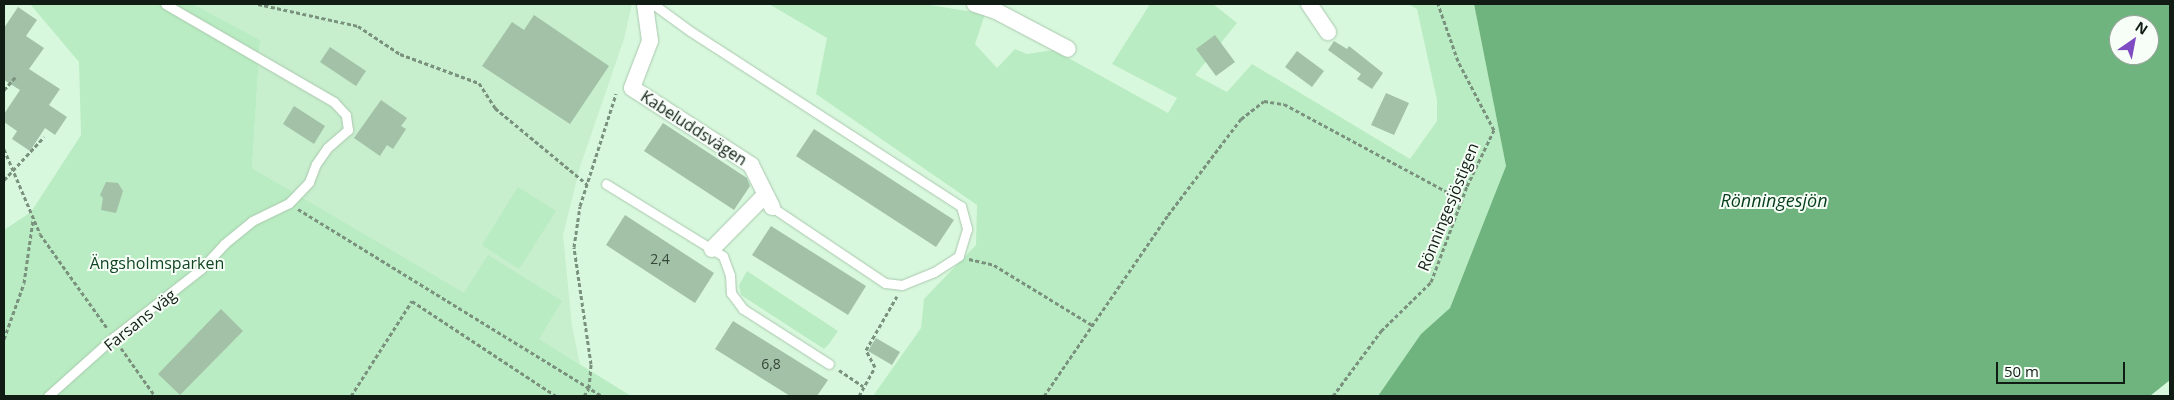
<!DOCTYPE html>
<html>
<head>
<meta charset="utf-8">
<style>
  body { margin:0 }
  #map { position:relative; width:2174px; height:400px; overflow:hidden; background:#d8f8dd; font-family:"Open Sans",sans-serif }
  div>[style] { position:absolute }
  [style*='--x'] { left:calc(var(--x)*1px); top:calc(var(--y)*1px); width:calc(var(--w)*1px); rotate:calc(var(--a)*1deg) }
  .built>* { inset:0; background:#c7eecd }
  .green>* { inset:0; background:#b9ecc2 }
  .water>* { inset:0; background:#6fb47e }
  .building>* { inset:0; background:#a2c1a7 }
  .path>* { height:3px; margin-top:-1.5px; transform-origin:0; background:repeating-linear-gradient(90deg,#7a917e 0 4px,transparent 0 6.5px) }
  .roads { filter:drop-shadow(0 0 1px #a9c8ae) drop-shadow(0 0 1px #a9c8ae) }
  .lane>* { height:9px; margin:-4.5px; padding:0 4.5px; transform-origin:4.5px; border-radius:4.5px; background:#fff }
  .street>* { height:16px; margin:-8px; padding:0 8px; transform-origin:8px; border-radius:8px; background:#fff }
  span { translate:-50% -50%; white-space:nowrap; text-align:center; line-height:1.15; -webkit-text-stroke:4px #f7fef8; paint-order:stroke }
  .number-label { font-size:14px; color:#354639 }
  .number-label span { -webkit-text-stroke-width:0 }
  .street-label { font-size:16px; color:#111d14 }
  .park-label { font-size:16px; color:#124522 }
  .water-label { font-size:18px; color:#063d1a; font-style:italic }
  .frame { position:absolute; inset:0; border:5px solid #111d14; pointer-events:none }
  .north { position:absolute; left:2109px; top:15px; width:50px; height:50px; box-sizing:border-box; background:#f7fef8; border:1px solid #9ba49d; border-radius:50%; rotate:33deg; font-size:14px; font-weight:700; line-height:20px; text-align:center; color:#111d14 }
  .north::after { content:''; display:block; margin:auto; width:18px; height:22px; background:#7f4bc3; clip-path:polygon(50% 0,100% 100%,50% 72%,0 100%) }
  .scale { position:absolute; left:1996px; top:362px; width:129px; height:22px; box-sizing:border-box; border:2px solid #111d14; border-top:0; padding-left:6px; font-size:15px; line-height:18px; white-space:nowrap; color:#111d14; -webkit-text-stroke:4px #f7fef8; paint-order:stroke }
</style>
</head>
<body>
<div id="map">
  <div class="built">
    <div style="clip-path:polygon(193px 4px,632px 4px,624px 39px,580px 167px,563px 235px,572px 326px,580px 364px,252px 168px,260px 40px)"></div>
  </div>
  <div class="green">
    <div style="clip-path:polygon(30px 4px,193px 4px,260px 40px,252px 168px,464px 293px,488px 255px,562px 301px,539px 339px,631px 396px,4px 396px,4px 230px,31px 212px,81px 135px,79px 62px)"></div>
    <div style="clip-path:polygon(769px 4px,924px 4px,985px 14px,975px 44px,997px 68px,1015px 49px,1027px 54px,1054px 50px,1168px 113px,1177px 98px,1112px 64px,1150px 4px,1213px 4px,1237px 23px,1195px 75px,1227px 92px,1252px 64px,1410px 159px,1437px 121px,1437px 100px,1417px 9px,1408px 4px,1474px 4px,1506px 166px,1450px 308px,1421px 334px,1378px 396px,873px 396px,921px 328px,924px 299px,976px 245px,977px 205px,816px 94px,827px 38px)"></div>
    <div style="clip-path:polygon(518px 187px,556px 211px,519px 269px,482px 245px)"></div>
    <div style="clip-path:polygon(747px 271px,838px 331px,829px 344px,824px 349px,741px 295px,739px 285px)"></div>
  </div>
  <div class="water">
    <div style="clip-path:polygon(evenodd,1474px 4px,2170px 4px,2170px 380px,2150px 396px,1378px 396px,1421px 334px,1450px 308px,1506px 166px,1474px 4px,2119px 25px,2149px 25px,2149px 55px,2119px 55px,2119px 25px)"></div>
  </div>
  <div class="building">
    <div style="clip-path:polygon(18px 7px,37px 20px,26px 36px,44px 48px,29px 69px,60px 89px,49px 105px,67px 117px,55px 135px,45px 128px,30px 151px,12px 139px,17px 131px,4px 122px,4px 114px,20px 90px,4px 80px,4px 28px)"></div>
    <div style="clip-path:polygon(534px 15px,609px 66px,570px 124px,482px 66px,512px 22px,524px 30px)"></div>
    <div style="clip-path:polygon(1215px 35px,1235px 62px,1216px 76px,1196px 49px)"></div>
    <div style="clip-path:polygon(1334px 41px,1347px 49px,1349px 46px,1383px 73px,1372px 89px,1357px 79px,1361px 74px,1328px 50px)"></div>
    <div style="clip-path:polygon(330px 47px,366px 71px,356px 86px,320px 62px)"></div>
    <div style="clip-path:polygon(1297px 51px,1324px 71px,1312px 87px,1285px 67px)"></div>
    <div style="clip-path:polygon(1386px 93px,1409px 103px,1394px 135px,1371px 125px)"></div>
    <div style="clip-path:polygon(381px 100px,407px 118px,401px 126px,406px 129px,393px 149px,387px 145px,380px 156px,354px 138px)"></div>
    <div style="clip-path:polygon(294px 106px,325px 126px,314px 144px,283px 124px)"></div>
    <div style="clip-path:polygon(663px 123px,747px 178px,750px 186px,734px 210px,644px 151px)"></div>
    <div style="clip-path:polygon(814px 129px,954px 220px,936px 247px,796px 156px)"></div>
    <div style="clip-path:polygon(106px 182px,118px 183px,123px 191px,116px 213px,101px 210px,103px 198px,100px 195px)"></div>
    <div style="clip-path:polygon(625px 215px,714px 273px,695px 303px,606px 245px)"></div>
    <div style="clip-path:polygon(771px 226px,866px 286px,848px 315px,752px 255px)"></div>
    <div style="clip-path:polygon(221px 309px,243px 331px,180px 395px,158px 374px)"></div>
    <div style="clip-path:polygon(733px 321px,828px 380px,817px 396px,790px 396px,715px 349px)"></div>
    <div style="clip-path:polygon(876px 338px,900px 352px,892px 365px,868px 351px)"></div>
  </div>
  <div class="path">
    <div style="--x:258;--y:4;--w:102;--a:12.4"></div>
    <div style="--x:358;--y:26;--w:50;--a:33.7"></div>
    <div style="--x:400;--y:54;--w:84;--a:20.2"></div>
    <div style="--x:479;--y:83;--w:30;--a:57"></div>
    <div style="--x:495;--y:108;--w:119;--a:39.6"></div>
    <div style="--x:4;--y:90;--w:18;--a:-49"></div>
    <div style="--x:4;--y:149;--w:92;--a:67"></div>
    <div style="--x:40;--y:234;--w:115;--a:54.5"></div>
    <div style="--x:4;--y:180;--w:59;--a:-47.1"></div>
    <div style="--x:298;--y:209;--w:357;--a:31.6"></div>
    <div style="--x:969;--y:259;--w:26;--a:13"></div>
    <div style="--x:994;--y:265;--w:115;--a:31.5"></div>
    <div style="--x:4;--y:339;--w:59;--a:-70.3"></div>
    <div style="--x:24;--y:283;--w:64;--a:-81.9"></div>
    <div style="--x:121;--y:348;--w:59;--a:54.7"></div>
    <div style="--x:839;--y:370;--w:29;--a:34"></div>
    <div style="--x:351;--y:396;--w:113;--a:-57.3"></div>
    <div style="--x:412;--y:301;--w:173;--a:33.4"></div>
    <div style="--x:584;--y:396;--w:9;--a:-58"></div>
    <div style="--x:589;--y:388;--w:24;--a:-85"></div>
    <div style="--x:591;--y:364;--w:118;--a:-98.3"></div>
    <div style="--x:574;--y:247;--w:41;--a:-81.7"></div>
    <div style="--x:580;--y:206;--w:118;--a:-72.2"></div>
    <div style="--x:859;--y:396;--w:33;--a:-61"></div>
    <div style="--x:875;--y:367;--w:19;--a:-118"></div>
    <div style="--x:866;--y:350;--w:62;--a:-60.1"></div>
    <div style="--x:1044;--y:396;--w:219;--a:-55.6"></div>
    <div style="--x:1168;--y:215;--w:121;--a:-52.8"></div>
    <div style="--x:1241;--y:119;--w:29;--a:-38"></div>
    <div style="--x:1264;--y:101;--w:20;--a:9"></div>
    <div style="--x:1284;--y:104;--w:202;--a:28.3"></div>
    <div style="--x:1333;--y:396;--w:81;--a:-53.6"></div>
    <div style="--x:1381;--y:331;--w:70;--a:-44.4"></div>
    <div style="--x:1431;--y:282;--w:103;--a:-69.4"></div>
    <div style="--x:1467;--y:186;--w:62;--a:-64.3"></div>
    <div style="--x:1494;--y:130;--w:78;--a:-117.6"></div>
    <div style="--x:1458;--y:61;--w:60;--a:-109.3"></div>
  </div>
  <div class="roads">
    <div class="lane">
      <div style="--x:653;--y:4;--w:46;--a:36.1"></div>
      <div style="--x:690;--y:31;--w:323;--a:32.9"></div>
      <div style="--x:961;--y:206;--w:24;--a:75"></div>
      <div style="--x:967;--y:229;--w:28;--a:107"></div>
      <div style="--x:959;--y:256;--w:30;--a:147"></div>
      <div style="--x:934;--y:272;--w:35;--a:158"></div>
      <div style="--x:902;--y:285;--w:17;--a:-173"></div>
      <div style="--x:885;--y:283;--w:136;--a:-146.1"></div>
      <div style="--x:606;--y:184;--w:137;--a:31.6"></div>
      <div style="--x:723;--y:256;--w:20;--a:70"></div>
      <div style="--x:730;--y:275;--w:18;--a:87"></div>
      <div style="--x:731;--y:293;--w:20;--a:53"></div>
      <div style="--x:743;--y:309;--w:102;--a:32.6"></div>
      <div style="--x:48;--y:396;--w:89;--a:-41.8"></div>
      <div style="--x:114;--y:337;--w:110;--a:-38"></div>
      <div style="--x:201;--y:269;--w:34;--a:-47"></div>
      <div style="--x:224;--y:244;--w:36;--a:-39"></div>
      <div style="--x:252;--y:221;--w:41;--a:-25.9"></div>
      <div style="--x:289;--y:203;--w:29;--a:-46"></div>
      <div style="--x:309;--y:182;--w:19;--a:-69"></div>
      <div style="--x:316;--y:164;--w:19;--a:-55"></div>
      <div style="--x:327;--y:148;--w:28;--a:-41"></div>
      <div style="--x:348;--y:130;--w:15;--a:-98"></div>
      <div style="--x:346;--y:115;--w:18;--a:-133"></div>
      <div style="--x:334;--y:102;--w:195;--a:-149.9"></div>
    </div>
    <div class="street">
      <div style="--x:975;--y:4;--w:22;--a:18"></div>
      <div style="--x:996;--y:11;--w:81;--a:27.8"></div>
      <div style="--x:1309;--y:4;--w:34;--a:56"></div>
      <div style="--x:645;--y:5;--w:36;--a:82"></div>
      <div style="--x:650;--y:41;--w:50;--a:111"></div>
      <div style="--x:632;--y:88;--w:142;--a:32.9"></div>
      <div style="--x:751;--y:165;--w:47;--a:63.4"></div>
      <div style="--x:712;--y:249;--w:76;--a:-45.5"></div>
    </div>
  </div>
  <div class="number-label">
    <span style="left:660px;top:259px">2,4</span>
    <span style="left:771px;top:364px">6,8</span>
  </div>
  <div class="street-label">
    <span style="left:694px;top:128px;rotate:33deg">Kabeluddsvägen</span>
    <span style="left:1448px;top:207px;rotate:-68deg">Rönningesjöstigen</span>
    <span style="left:140px;top:320px;rotate:-39deg">Farsans väg</span>
  </div>
  <div class="park-label">
    <span style="left:157px;top:263px">Ängsholmsparken</span>
  </div>
  <div class="water-label">
    <span style="left:1774px;top:200px">Rönningesjön</span>
  </div>
  <div class="frame"></div>
  <div class="north">N</div>
  <div class="scale">50 m</div>
</div>
</body>
</html>
